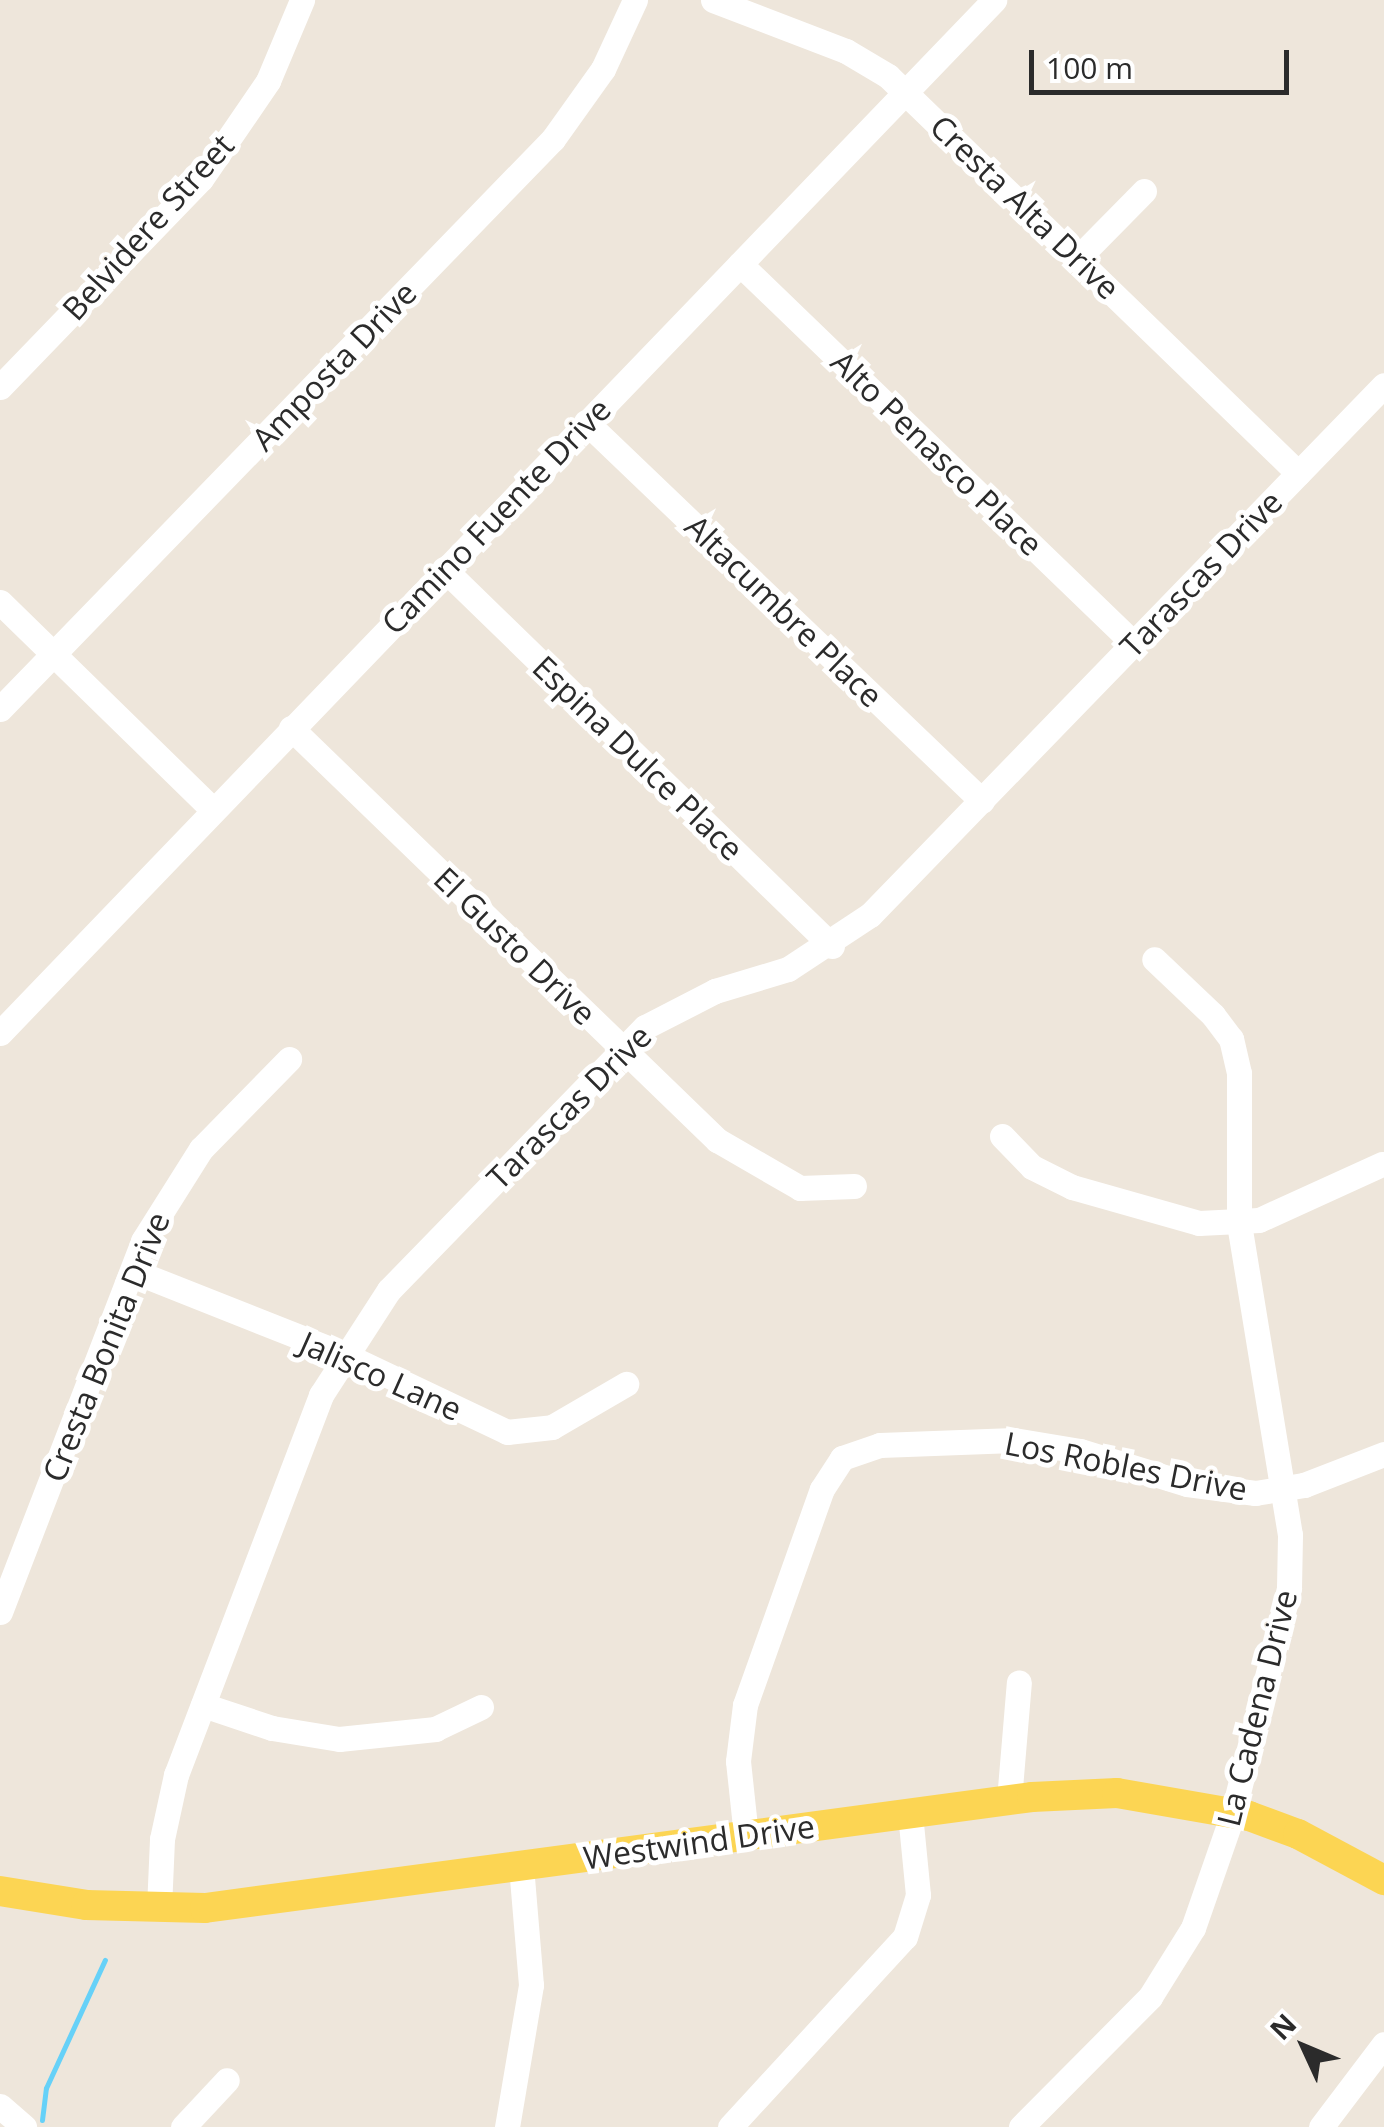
<!DOCTYPE html>
<html>
<head>
<meta charset="utf-8">
<style>
  body { margin:0 }
  #map { position:relative; width:1384px; height:2127px; overflow:hidden; background:#eee6db; font-family:"Open Sans",sans-serif }
  div>[style] { position:absolute }
  [style*='--x'] { left:calc(var(--x)*1px); top:calc(var(--y)*1px); width:calc(var(--w)*1px); rotate:calc(var(--a)*1deg) }
  .stream>* { height:5px; margin:-2.5px; padding:0 2.5px; transform-origin:2.5px; border-radius:2.5px; background:#66d1f8 }
  .minor>* { height:25px; margin:-12.5px; padding:0 12.5px; transform-origin:12.5px; border-radius:12.5px; background:#fff }
  .major>* { height:30px; margin:-15px; padding:0 15px; transform-origin:15px; border-radius:15px; background:#fcd553 }
  span { translate:-50% -50%; white-space:nowrap; text-align:center; line-height:1.15; -webkit-text-stroke:10px #fff; paint-order:stroke }
  .street-label { font-size:32px; color:#2b2b2b }
  .north { position:absolute; left:1254px; top:1997px; width:100px; height:100px; -webkit-text-stroke:8px #fff; paint-order:stroke; rotate:314deg; font-size:28px; font-weight:700; line-height:40px; text-align:center; color:#2b2b2b }
  .north::after { content:''; display:block; margin:auto; width:35px; height:45px; background:#2b2b2b; clip-path:polygon(50% 0,100% 100%,50% 72%,0 100%) }
  .scale { position:absolute; left:1029px; top:50px; width:260px; height:45px; box-sizing:border-box; border:5px solid #2b2b2b; border-top:0; padding-left:12px; font-size:30px; line-height:35px; white-space:nowrap; color:#2b2b2b; -webkit-text-stroke:8px #fff; paint-order:stroke }
</style>
</head>
<body>
<div id="map">
  <div class="stream">
    <div style="--x:42;--y:2120;--w:32;--a:-83"></div>
    <div style="--x:46;--y:2088;--w:141;--a:-65.3"></div>
  </div>
  <div class="minor">
    <div style="--x:713;--y:0;--w:142;--a:21"></div>
    <div style="--x:846;--y:51;--w:49;--a:30.8"></div>
    <div style="--x:888;--y:76;--w:571;--a:44.08"></div>
    <div style="--x:1078;--y:258;--w:94;--a:-45.4"></div>
    <div style="--x:740;--y:264;--w:546;--a:43.96"></div>
    <div style="--x:0;--y:387;--w:289;--a:-46"></div>
    <div style="--x:201;--y:179;--w:119;--a:-55.6"></div>
    <div style="--x:268;--y:81;--w:88;--a:-67.2"></div>
    <div style="--x:586;--y:422;--w:548;--a:43.74"></div>
    <div style="--x:444;--y:569;--w:541;--a:44.18"></div>
    <div style="--x:0;--y:602;--w:296;--a:44.3"></div>
    <div style="--x:0;--y:709;--w:794;--a:-45.87"></div>
    <div style="--x:553;--y:139;--w:86;--a:-54.5"></div>
    <div style="--x:603;--y:69;--w:76;--a:-65.1"></div>
    <div style="--x:291;--y:728;--w:593;--a:44.04"></div>
    <div style="--x:717;--y:1140;--w:96;--a:30"></div>
    <div style="--x:800;--y:1188;--w:54;--a:-2.1"></div>
    <div style="--x:0;--y:1033;--w:1434;--a:-46.1"></div>
    <div style="--x:1002;--y:1136;--w:43;--a:45.9"></div>
    <div style="--x:1032;--y:1167;--w:45;--a:26.6"></div>
    <div style="--x:1072;--y:1187;--w:132;--a:15.8"></div>
    <div style="--x:1199;--y:1223;--w:60;--a:-2.9"></div>
    <div style="--x:1259;--y:1220;--w:135;--a:-24.5"></div>
    <div style="--x:133;--y:1271;--w:226;--a:21.6"></div>
    <div style="--x:343;--y:1354;--w:182;--a:25.4"></div>
    <div style="--x:507;--y:1432;--w:45;--a:-6.3"></div>
    <div style="--x:552;--y:1427;--w:86;--a:-30.2"></div>
    <div style="--x:0;--y:1612;--w:398;--a:-68.9"></div>
    <div style="--x:143;--y:1241;--w:109;--a:-57.8"></div>
    <div style="--x:201;--y:1149;--w:126;--a:-45.6"></div>
    <div style="--x:203;--y:1705;--w:73;--a:18.4"></div>
    <div style="--x:272;--y:1728;--w:68;--a:9.3"></div>
    <div style="--x:339;--y:1739;--w:97;--a:-5.9"></div>
    <div style="--x:435;--y:1729;--w:51;--a:-25.6"></div>
    <div style="--x:1009;--y:1800;--w:118;--a:-85.2"></div>
    <div style="--x:746;--y:1836;--w:75;--a:-96.1"></div>
    <div style="--x:738;--y:1761;--w:56;--a:-82.9"></div>
    <div style="--x:745;--y:1705;--w:229;--a:-70.4"></div>
    <div style="--x:822;--y:1489;--w:37;--a:-57"></div>
    <div style="--x:842;--y:1458;--w:40;--a:-18.9"></div>
    <div style="--x:880;--y:1445;--w:134;--a:-2.1"></div>
    <div style="--x:1014;--y:1440;--w:67;--a:9.5"></div>
    <div style="--x:1080;--y:1451;--w:112;--a:17.1"></div>
    <div style="--x:1187;--y:1484;--w:69;--a:7.5"></div>
    <div style="--x:1255;--y:1493;--w:50;--a:-9.3"></div>
    <div style="--x:1304;--y:1485;--w:86;--a:-21.2"></div>
    <div style="--x:159;--y:1908;--w:69;--a:-87.5"></div>
    <div style="--x:162;--y:1839;--w:66;--a:-77.7"></div>
    <div style="--x:176;--y:1775;--w:407;--a:-69.1"></div>
    <div style="--x:321;--y:1395;--w:125;--a:-57.1"></div>
    <div style="--x:389;--y:1290;--w:367;--a:-45.8"></div>
    <div style="--x:645;--y:1027;--w:79;--a:-27.2"></div>
    <div style="--x:715;--y:991;--w:76;--a:-16.8"></div>
    <div style="--x:788;--y:969;--w:98;--a:-33.4"></div>
    <div style="--x:870;--y:915;--w:738;--a:-45.88"></div>
    <div style="--x:0;--y:2106;--w:32;--a:41"></div>
    <div style="--x:183;--y:2127;--w:64;--a:-46.9"></div>
    <div style="--x:507;--y:2127;--w:144;--a:-80.4"></div>
    <div style="--x:531;--y:1985;--w:118;--a:-94.8"></div>
    <div style="--x:730;--y:2127;--w:258;--a:-47.4"></div>
    <div style="--x:905;--y:1937;--w:44;--a:-72.8"></div>
    <div style="--x:918;--y:1895;--w:82;--a:-95.6"></div>
    <div style="--x:1021;--y:2127;--w:183;--a:-45.2"></div>
    <div style="--x:1150;--y:1997;--w:81;--a:-58.1"></div>
    <div style="--x:1193;--y:1928;--w:122;--a:-70.8"></div>
    <div style="--x:1233;--y:1813;--w:232;--a:-76"></div>
    <div style="--x:1289;--y:1588;--w:53;--a:-88.9"></div>
    <div style="--x:1290;--y:1535;--w:317;--a:-99.3"></div>
    <div style="--x:1239;--y:1222;--w:149;--a:-90"></div>
    <div style="--x:1239;--y:1073;--w:35;--a:-103"></div>
    <div style="--x:1231;--y:1039;--w:30;--a:-127"></div>
    <div style="--x:1213;--y:1015;--w:81;--a:-136.5"></div>
    <div style="--x:1321;--y:2127;--w:104;--a:-52.8"></div>
  </div>
  <div class="major">
    <div style="--x:0;--y:1891;--w:87;--a:9.2"></div>
    <div style="--x:86;--y:1905;--w:119;--a:1.4"></div>
    <div style="--x:205;--y:1908;--w:834;--a:-7.64"></div>
    <div style="--x:1032;--y:1797;--w:85;--a:-2.7"></div>
    <div style="--x:1117;--y:1793;--w:134;--a:9.9"></div>
    <div style="--x:1249;--y:1816;--w:52;--a:20.2"></div>
    <div style="--x:1298;--y:1834;--w:98;--a:28.1"></div>
  </div>
  <div class="street-label">
    <span style="left:1025px;top:207px;rotate:44deg">Cresta Alta Drive</span>
    <span style="left:148px;top:227px;rotate:-48deg">Belvidere Street</span>
    <span style="left:334px;top:366px;rotate:-46deg">Amposta Drive</span>
    <span style="left:937px;top:453px;rotate:44deg">Alto Penasco Place</span>
    <span style="left:496px;top:516px;rotate:-46deg">Camino Fuente Drive</span>
    <span style="left:1201px;top:574px;rotate:-46deg">Tarascas Drive</span>
    <span style="left:784px;top:611px;rotate:44deg">Altacumbre Place</span>
    <span style="left:638px;top:758px;rotate:44deg">Espina Dulce Place</span>
    <span style="left:515px;top:946px;rotate:44deg">El Gusto Drive</span>
    <span style="left:569px;top:1107px;rotate:-45deg">Tarascas Drive</span>
    <span style="left:106px;top:1347px;rotate:-68deg">Cresta Bonita Drive</span>
    <span style="left:381px;top:1376px;rotate:24deg">Jalisco Lane</span>
    <span style="left:1126px;top:1466px;rotate:11deg">Los Robles Drive</span>
    <span style="left:1257px;top:1708px;rotate:-76deg">La Cadena Drive</span>
    <span style="left:699px;top:1842px;rotate:-8deg">Westwind Drive</span>
  </div>
  <div class="north">N</div>
  <div class="scale">100 m</div>
</div>
</body>
</html>
